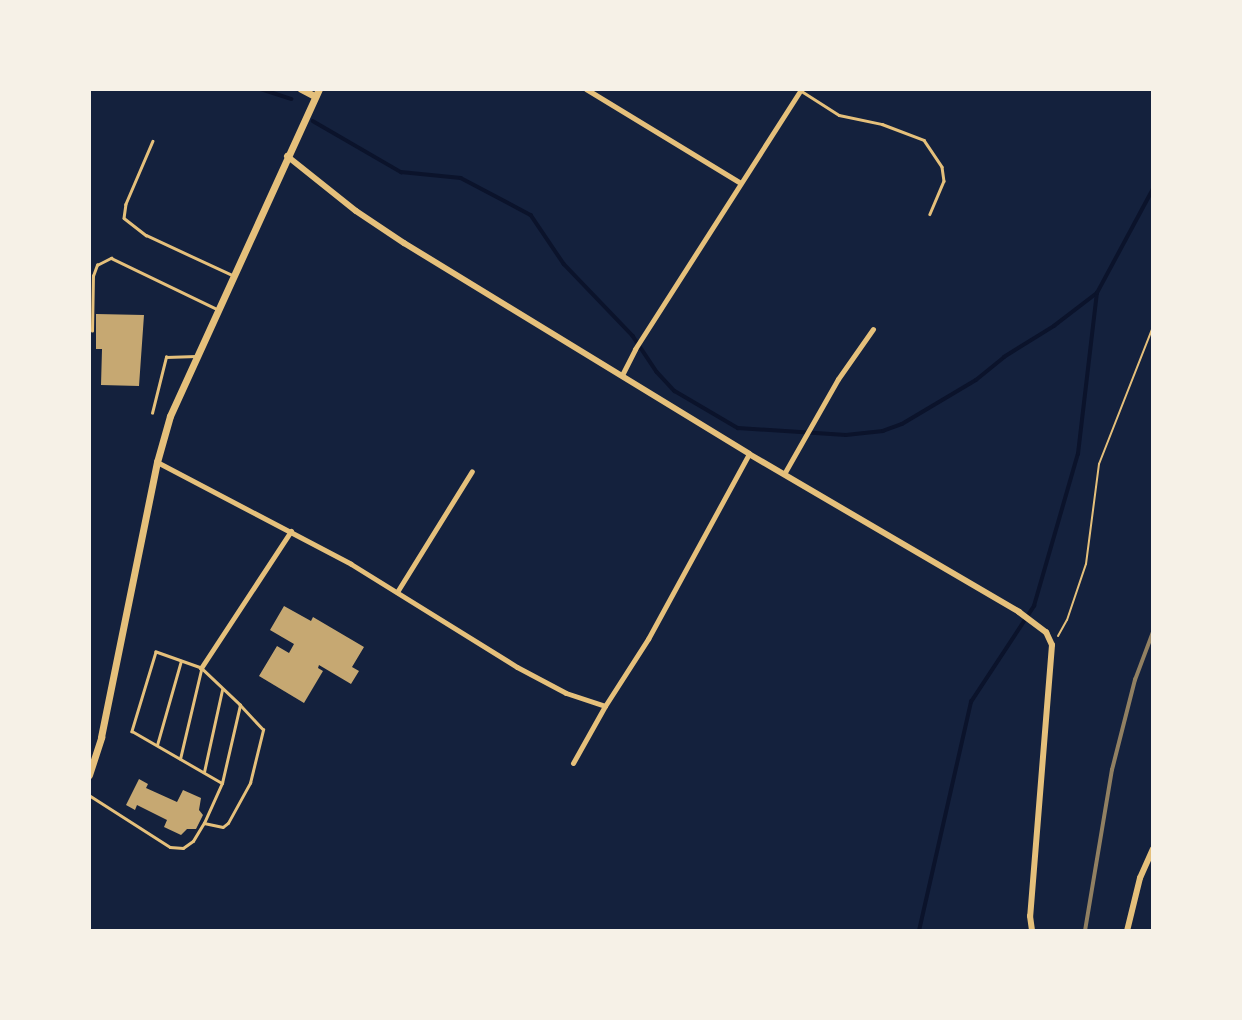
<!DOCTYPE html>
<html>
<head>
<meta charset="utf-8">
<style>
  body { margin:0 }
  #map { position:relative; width:1242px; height:1020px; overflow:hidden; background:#14213d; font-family:Manrope,sans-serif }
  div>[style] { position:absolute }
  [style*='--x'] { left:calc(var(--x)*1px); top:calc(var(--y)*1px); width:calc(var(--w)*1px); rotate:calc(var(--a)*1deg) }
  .stream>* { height:3.5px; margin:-1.75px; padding:0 1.75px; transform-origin:1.75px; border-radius:1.75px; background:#0b132b }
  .building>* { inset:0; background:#c6a872 }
  .path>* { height:2px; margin:-1px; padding:0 1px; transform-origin:1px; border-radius:1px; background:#e5c07b }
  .service>* { height:2.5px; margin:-1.25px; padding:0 1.25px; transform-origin:1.25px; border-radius:1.25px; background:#e5c07b }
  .minor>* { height:5px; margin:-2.5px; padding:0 2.5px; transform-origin:2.5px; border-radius:2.5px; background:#e5c07b }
  .tertiary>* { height:6px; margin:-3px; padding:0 3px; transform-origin:3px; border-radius:3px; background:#e5c07b }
  .secondary>* { height:7px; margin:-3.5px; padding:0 3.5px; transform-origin:3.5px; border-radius:3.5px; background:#e5c07b }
  .rail>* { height:3.5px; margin:-1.75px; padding:0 1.75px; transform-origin:1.75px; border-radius:1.75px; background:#918062 }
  span { translate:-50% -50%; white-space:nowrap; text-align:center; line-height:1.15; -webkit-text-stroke:5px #f6f1e7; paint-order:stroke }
  .frame { position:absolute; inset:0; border:91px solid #f6f1e7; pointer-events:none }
</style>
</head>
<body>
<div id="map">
  <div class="stream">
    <div style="--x:261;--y:89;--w:32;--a:18"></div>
    <div style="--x:313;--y:121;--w:102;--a:30.1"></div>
    <div style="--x:401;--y:172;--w:60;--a:5.7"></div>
    <div style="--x:461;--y:178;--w:79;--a:27.9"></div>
    <div style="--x:531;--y:215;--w:59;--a:56"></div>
    <div style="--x:564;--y:264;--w:100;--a:46.2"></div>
    <div style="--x:633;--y:336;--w:43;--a:56.3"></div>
    <div style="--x:657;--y:372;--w:26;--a:47"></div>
    <div style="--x:675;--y:391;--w:73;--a:30.4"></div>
    <div style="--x:738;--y:428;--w:108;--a:3.7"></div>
    <div style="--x:846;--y:435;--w:37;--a:-6"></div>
    <div style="--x:883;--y:431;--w:20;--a:-20"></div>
    <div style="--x:902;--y:424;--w:86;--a:-30.7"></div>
    <div style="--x:976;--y:380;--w:36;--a:-39"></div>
    <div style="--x:1004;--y:357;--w:59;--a:-31.8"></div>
    <div style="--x:1054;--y:326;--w:54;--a:-37.5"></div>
    <div style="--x:919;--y:931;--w:235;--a:-77.2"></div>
    <div style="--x:971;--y:702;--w:115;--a:-56.7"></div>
    <div style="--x:1034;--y:606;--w:158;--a:-73.9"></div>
    <div style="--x:1078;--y:454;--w:162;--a:-83.3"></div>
    <div style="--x:1097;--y:293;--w:118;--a:-61.7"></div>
  </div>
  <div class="building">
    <div style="clip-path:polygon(96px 314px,144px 315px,139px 386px,101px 385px,102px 349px,96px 349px)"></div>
    <div style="clip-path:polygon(284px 606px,311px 621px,313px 617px,364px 647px,352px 667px,359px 671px,351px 684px,319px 665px,318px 668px,323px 671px,304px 703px,259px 676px,277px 646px,289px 653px,294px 644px,270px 630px)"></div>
    <div style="clip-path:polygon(139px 779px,148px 784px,146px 788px,177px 802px,183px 790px,201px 798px,199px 810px,203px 815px,196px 829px,187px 829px,181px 835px,164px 827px,167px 820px,137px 805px,135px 810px,126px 805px)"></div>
  </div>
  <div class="path">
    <div style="--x:1058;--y:636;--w:18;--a:-61"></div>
    <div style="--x:1067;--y:620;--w:59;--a:-71.3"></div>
    <div style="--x:1086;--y:564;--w:101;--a:-82.6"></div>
    <div style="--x:1099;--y:464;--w:147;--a:-68.5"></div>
  </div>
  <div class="service">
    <div style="--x:800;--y:90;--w:46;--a:32.7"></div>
    <div style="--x:839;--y:115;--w:44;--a:11.8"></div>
    <div style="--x:882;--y:124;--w:45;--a:20.9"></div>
    <div style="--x:924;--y:140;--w:32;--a:56"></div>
    <div style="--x:942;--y:167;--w:14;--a:82"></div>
    <div style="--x:944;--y:181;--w:36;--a:113"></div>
    <div style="--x:153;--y:141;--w:69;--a:113.2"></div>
    <div style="--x:126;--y:204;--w:14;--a:98"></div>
    <div style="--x:124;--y:218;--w:28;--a:38"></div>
    <div style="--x:146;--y:235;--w:95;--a:24.9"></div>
    <div style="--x:92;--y:331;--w:55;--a:-89"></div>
    <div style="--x:93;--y:276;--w:12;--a:-70"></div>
    <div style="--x:97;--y:265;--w:16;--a:-27"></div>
    <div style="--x:111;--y:258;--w:118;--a:25.7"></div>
    <div style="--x:152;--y:413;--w:58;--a:-76"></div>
    <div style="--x:166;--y:357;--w:30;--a:-2"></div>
    <div style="--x:157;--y:745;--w:87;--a:-74.1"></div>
    <div style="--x:180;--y:759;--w:91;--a:-76.7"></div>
    <div style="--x:204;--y:772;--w:84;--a:-77.6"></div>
    <div style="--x:89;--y:795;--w:96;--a:32.7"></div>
    <div style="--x:170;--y:847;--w:13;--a:4"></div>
    <div style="--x:183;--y:848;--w:12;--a:-35"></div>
    <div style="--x:193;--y:841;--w:21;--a:-59"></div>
    <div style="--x:204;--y:823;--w:44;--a:-65.8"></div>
    <div style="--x:222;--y:783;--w:80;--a:-77"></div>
    <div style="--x:240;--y:705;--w:54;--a:-136.5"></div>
    <div style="--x:201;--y:668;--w:48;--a:-160.4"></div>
    <div style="--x:156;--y:652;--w:83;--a:106.9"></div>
    <div style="--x:132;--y:731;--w:104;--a:30"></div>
    <div style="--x:204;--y:823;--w:19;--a:12"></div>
    <div style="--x:223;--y:827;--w:6;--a:-39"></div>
    <div style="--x:228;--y:823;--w:46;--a:-61.2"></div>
    <div style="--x:250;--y:783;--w:55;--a:-76.2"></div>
    <div style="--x:263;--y:730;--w:34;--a:-133"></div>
  </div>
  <div class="minor">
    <div style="--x:586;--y:89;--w:179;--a:31.3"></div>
    <div style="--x:622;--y:375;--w:29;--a:-63"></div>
    <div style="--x:635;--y:349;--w:308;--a:-57.4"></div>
    <div style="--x:157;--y:462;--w:219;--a:27.7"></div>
    <div style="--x:351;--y:564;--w:195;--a:31.8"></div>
    <div style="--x:517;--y:667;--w:55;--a:28"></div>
    <div style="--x:566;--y:693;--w:41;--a:18.4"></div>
    <div style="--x:784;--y:474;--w:109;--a:-60.4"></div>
    <div style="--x:838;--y:379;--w:61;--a:-55"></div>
    <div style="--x:397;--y:592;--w:142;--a:-58.2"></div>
    <div style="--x:201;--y:668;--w:164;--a:-56.7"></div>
    <div style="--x:573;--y:763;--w:65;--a:-60.7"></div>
    <div style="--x:605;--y:706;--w:80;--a:-57.3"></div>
    <div style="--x:648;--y:639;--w:211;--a:-61.4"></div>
  </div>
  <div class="tertiary">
    <div style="--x:287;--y:156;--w:88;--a:38.6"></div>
    <div style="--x:356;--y:211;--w:58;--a:33.7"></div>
    <div style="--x:404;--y:243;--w:404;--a:31.4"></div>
    <div style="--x:749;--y:454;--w:313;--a:30.3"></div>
    <div style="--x:1019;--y:612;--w:34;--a:37"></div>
    <div style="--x:1046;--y:632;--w:14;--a:65"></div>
    <div style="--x:1052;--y:645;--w:272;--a:94.6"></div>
    <div style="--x:1030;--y:916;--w:15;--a:82"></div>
    <div style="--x:1127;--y:931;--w:55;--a:-76.2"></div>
    <div style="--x:1140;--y:878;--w:32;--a:-66"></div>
  </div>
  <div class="secondary">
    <div style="--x:301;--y:89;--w:16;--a:27"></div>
    <div style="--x:89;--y:775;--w:40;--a:-72"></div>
    <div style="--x:101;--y:737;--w:281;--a:-78.5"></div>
    <div style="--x:157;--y:462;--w:48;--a:-74.2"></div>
    <div style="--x:170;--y:416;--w:359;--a:-65.5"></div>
  </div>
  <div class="rail">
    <div style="--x:1085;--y:931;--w:163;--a:-80.5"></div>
    <div style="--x:1112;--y:770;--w:93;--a:-75.7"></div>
    <div style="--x:1135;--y:680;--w:51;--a:-69.4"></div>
  </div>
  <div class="frame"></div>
</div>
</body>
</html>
